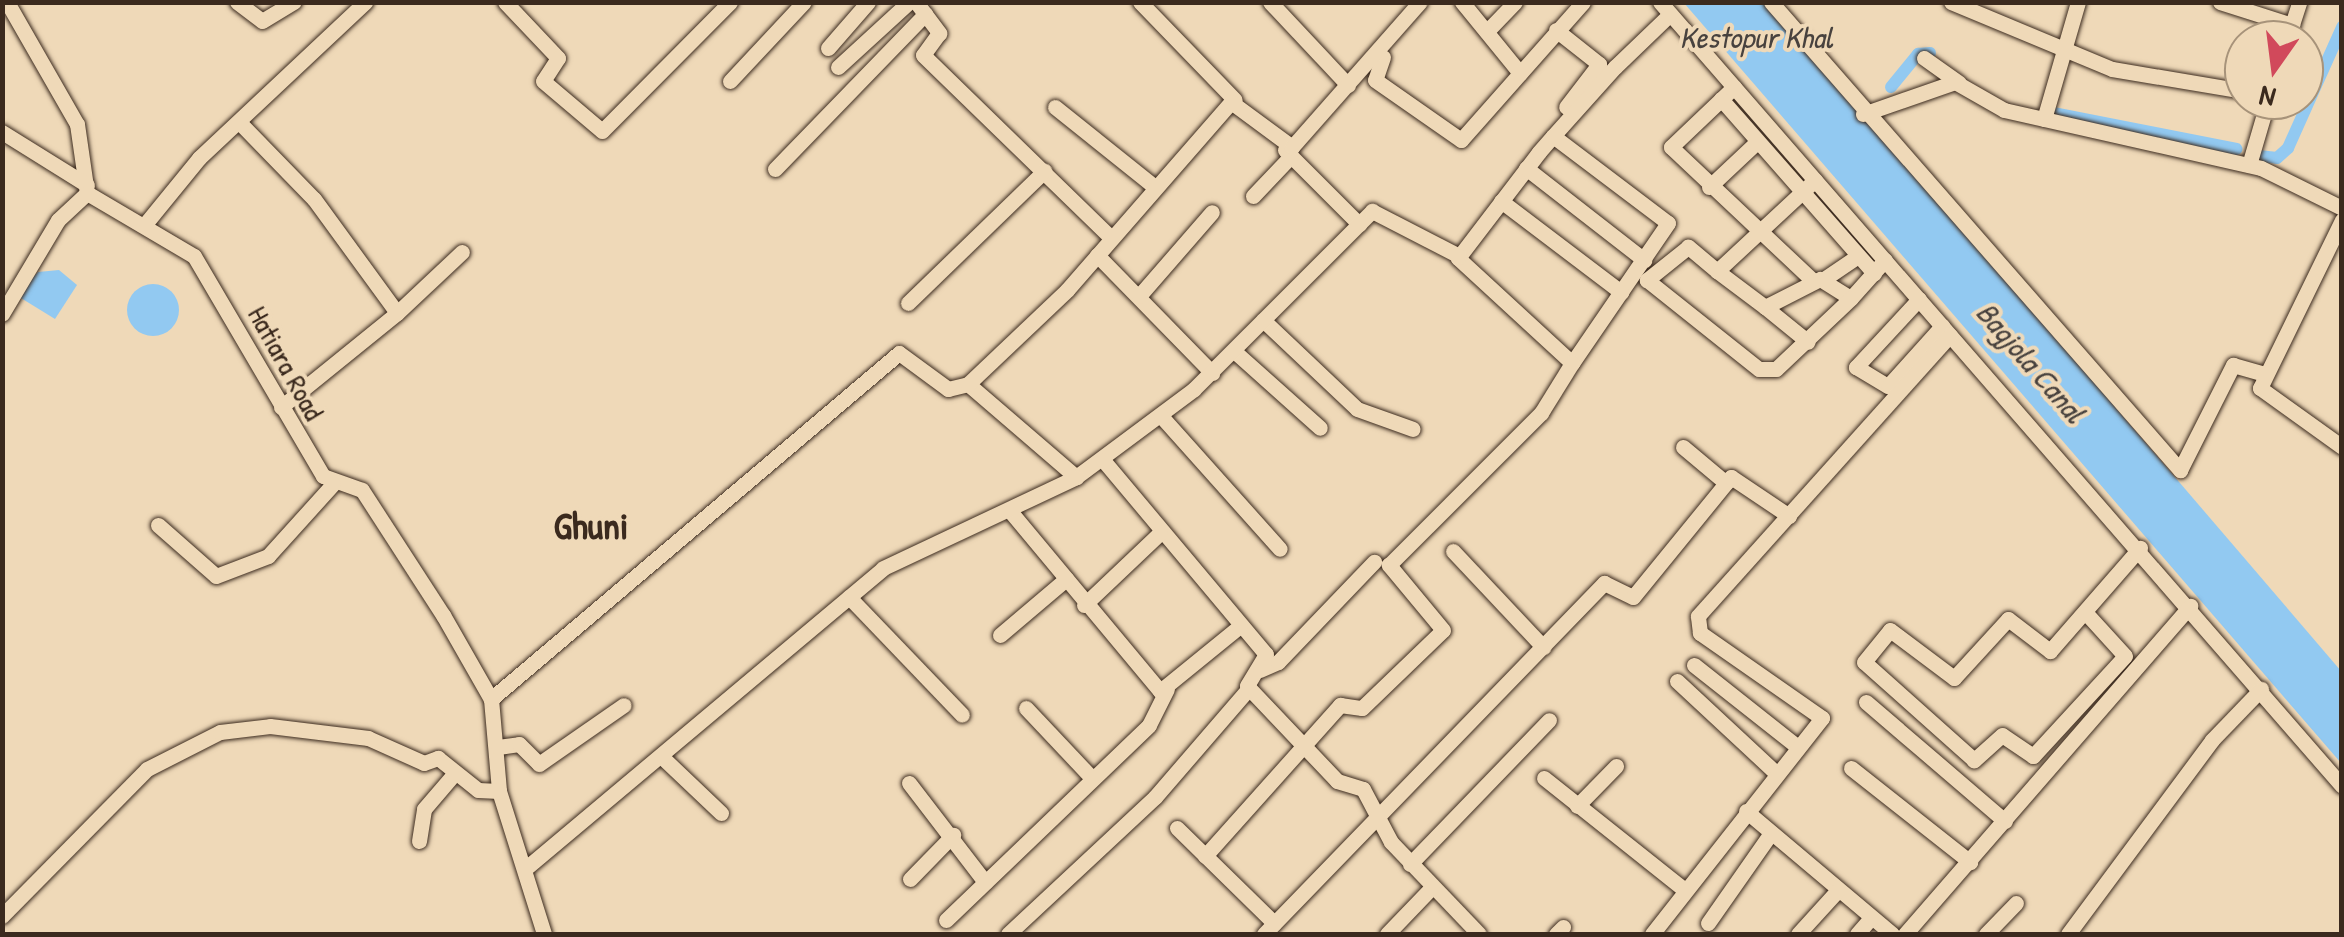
<!DOCTYPE html>
<html>
<head>
<meta charset="utf-8">
<style>
  body { margin:0 }
  #map { position:relative; width:2344px; height:937px; overflow:hidden; background:#efd9b8; font-family:"Patrick Hand",sans-serif }
  div>[style] { position:absolute }
  [style*='--x'] { left:calc(var(--x)*1px); top:calc(var(--y)*1px); width:calc(var(--w)*1px); rotate:calc(var(--a)*1deg) }
  .water>* { inset:0; background:#92c9f1 }
  .round { border-radius:50% }
  .canal>* { height:12px; margin:-6px; padding:0 6px; transform-origin:6px; border-radius:6px; background:#92c9f1 }
  .roads { filter:drop-shadow(0 0 2px #3b2a1e) drop-shadow(0 0 2px #3b2a1e) }
  .minor>* { height:15px; margin:-7.5px; padding:0 7.5px; transform-origin:7.5px; border-radius:7.5px; background:#efd9b8 }
  span { translate:-50% -50%; white-space:nowrap; text-align:center; line-height:1.15; -webkit-text-stroke:8px #efd9b8; paint-order:stroke }
  .street-label { font-size:28px; color:#3b2a1e }
  .water-label { font-size:30px; color:#48423e; font-style:italic }
  .district-label { font-size:38px; color:#3b2a1e; font-weight:700 }
  .frame { position:absolute; inset:0; border:5px solid #3b2a1e; pointer-events:none }
  .north { position:absolute; left:2224px; top:20px; width:100px; height:100px; box-sizing:border-box; background:#efd9b8; border:2px solid #a7937a; border-radius:50%; rotate:194deg; font-size:28px; font-weight:700; line-height:40px; text-align:center; color:#3b2a1e }
  .north::after { content:''; display:block; margin:auto; width:35px; height:45px; background:#d1495b; clip-path:polygon(50% 0,100% 100%,50% 72%,0 100%) }
</style>
</head>
<body>
<div id="map">
  <div class="water">
    <div style="clip-path:polygon(1684px 3px,1769px 3px,2341px 671px,2341px 763px)"></div>
    <div style="clip-path:polygon(59px 270px,77px 285px,55px 319px,16px 295px,38px 272px)"></div>
    <div class="round" style="left:127px;top:284px;width:52px;height:52px"></div>
  </div>
  <div class="canal">
    <div style="--x:1891;--y:87;--w:43;--a:-50.7"></div>
    <div style="--x:1918;--y:54;--w:12;--a:-5"></div>
    <div style="--x:2053;--y:113;--w:187;--a:11.1"></div>
    <div style="--x:2259;--y:156;--w:18;--a:6"></div>
    <div style="--x:2277;--y:158;--w:15;--a:-42"></div>
    <div style="--x:2288;--y:148;--w:133;--a:-65.9"></div>
  </div>
  <div class="roads">
    <div class="minor">
      <div style="--x:7;--y:2;--w:141;--a:60.2"></div>
      <div style="--x:77;--y:124;--w:70;--a:81.8"></div>
      <div style="--x:87;--y:193;--w:124;--a:30.5"></div>
      <div style="--x:194;--y:256;--w:255;--a:59.6"></div>
      <div style="--x:323;--y:476;--w:41;--a:19.7"></div>
      <div style="--x:362;--y:490;--w:149;--a:57.1"></div>
      <div style="--x:443;--y:615;--w:97;--a:60.3"></div>
      <div style="--x:491;--y:699;--w:92;--a:85"></div>
      <div style="--x:499;--y:791;--w:150;--a:72.5"></div>
      <div style="--x:237;--y:2;--w:31;--a:37"></div>
      <div style="--x:262;--y:21;--w:37;--a:-31"></div>
      <div style="--x:505;--y:2;--w:77;--a:46.6"></div>
      <div style="--x:558;--y:58;--w:27;--a:123"></div>
      <div style="--x:543;--y:81;--w:77;--a:40.3"></div>
      <div style="--x:602;--y:131;--w:182;--a:-45.2"></div>
      <div style="--x:916;--y:2;--w:39;--a:53"></div>
      <div style="--x:939;--y:33;--w:27;--a:126"></div>
      <div style="--x:923;--y:55;--w:261;--a:44.2"></div>
      <div style="--x:1140;--y:2;--w:136;--a:45.9"></div>
      <div style="--x:1270;--y:2;--w:114;--a:46.8"></div>
      <div style="--x:1462;--y:2;--w:92;--a:50.8"></div>
      <div style="--x:1660;--y:2;--w:1039;--a:48.98"></div>
      <div style="--x:1771;--y:2;--w:622;--a:48.85"></div>
      <div style="--x:2180;--y:470;--w:118;--a:-63.2"></div>
      <div style="--x:2233;--y:365;--w:32;--a:16"></div>
      <div style="--x:1951;--y:2;--w:174;--a:22.6"></div>
      <div style="--x:2112;--y:69;--w:134;--a:9.5"></div>
      <div style="--x:2220;--y:2;--w:76;--a:17.7"></div>
      <div style="--x:1490;--y:28;--w:36;--a:-46"></div>
      <div style="--x:1556;--y:30;--w:55;--a:38.3"></div>
      <div style="--x:1599;--y:64;--w:54;--a:127.5"></div>
      <div style="--x:2287;--y:40;--w:40;--a:-72"></div>
      <div style="--x:828;--y:48;--w:61;--a:-49"></div>
      <div style="--x:1383;--y:57;--w:24;--a:109"></div>
      <div style="--x:1375;--y:80;--w:105;--a:34.9"></div>
      <div style="--x:1461;--y:140;--w:184;--a:-48.5"></div>
      <div style="--x:1924;--y:58;--w:43;--a:35.5"></div>
      <div style="--x:838;--y:67;--w:96;--a:-42.5"></div>
      <div style="--x:730;--y:81;--w:108;--a:-46.9"></div>
      <div style="--x:1734;--y:87;--w:87;--a:136.4"></div>
      <div style="--x:1671;--y:147;--w:194;--a:43.3"></div>
      <div style="--x:1721;--y:99;--w:232;--a:48.7"></div>
      <div style="--x:1055;--y:107;--w:123;--a:38.7"></div>
      <div style="--x:1863;--y:114;--w:97;--a:-19.2"></div>
      <div style="--x:1955;--y:82;--w:56;--a:29.7"></div>
      <div style="--x:2004;--y:110;--w:263;--a:12.7"></div>
      <div style="--x:2261;--y:168;--w:90;--a:26.3"></div>
      <div style="--x:2044;--y:119;--w:122;--a:-73.8"></div>
      <div style="--x:239;--y:122;--w:107;--a:45.8"></div>
      <div style="--x:314;--y:199;--w:141;--a:53.9"></div>
      <div style="--x:397;--y:313;--w:89;--a:-43.2"></div>
      <div style="--x:2;--y:132;--w:100;--a:31.9"></div>
      <div style="--x:1553;--y:136;--w:144;--a:37.1"></div>
      <div style="--x:1668;--y:223;--w:170;--a:124.4"></div>
      <div style="--x:1572;--y:363;--w:155;--a:-137.4"></div>
      <div style="--x:1458;--y:258;--w:133;--a:-52.6"></div>
      <div style="--x:1539;--y:152;--w:21;--a:-49"></div>
      <div style="--x:1553;--y:136;--w:93;--a:-48.1"></div>
      <div style="--x:1615;--y:67;--w:76;--a:-43.9"></div>
      <div style="--x:1285;--y:150;--w:105;--a:45"></div>
      <div style="--x:2249;--y:165;--w:68;--a:-73.7"></div>
      <div style="--x:1526;--y:168;--w:150;--a:37.9"></div>
      <div style="--x:775;--y:169;--w:216;--a:-45.9"></div>
      <div style="--x:1815;--y:180;--w:134;--a:137.1"></div>
      <div style="--x:1717;--y:271;--w:60;--a:36.9"></div>
      <div style="--x:1765;--y:307;--w:62;--a:-27"></div>
      <div style="--x:1820;--y:279;--w:36;--a:32"></div>
      <div style="--x:1851;--y:298;--w:51;--a:-48.2"></div>
      <div style="--x:1709;--y:187;--w:66;--a:-43.2"></div>
      <div style="--x:1253;--y:196;--w:55;--a:-46.5"></div>
      <div style="--x:1501;--y:201;--w:151;--a:37.2"></div>
      <div style="--x:2342;--y:220;--w:187;--a:116"></div>
      <div style="--x:2260;--y:388;--w:101;--a:35.7"></div>
      <div style="--x:146;--y:223;--w:84;--a:-50.8"></div>
      <div style="--x:199;--y:158;--w:228;--a:-43.2"></div>
      <div style="--x:1097;--y:255;--w:165;--a:45.7"></div>
      <div style="--x:1717;--y:271;--w:38;--a:-140"></div>
      <div style="--x:1688;--y:247;--w:53;--a:141.2"></div>
      <div style="--x:1647;--y:280;--w:143;--a:38.5"></div>
      <div style="--x:1759;--y:369;--w:17;--a:0"></div>
      <div style="--x:1776;--y:369;--w:103;--a:-43.4"></div>
      <div style="--x:1824;--y:279;--w:41;--a:-34.1"></div>
      <div style="--x:1139;--y:296;--w:111;--a:-49"></div>
      <div style="--x:1919;--y:299;--w:93;--a:132.8"></div>
      <div style="--x:1856;--y:367;--w:37;--a:31"></div>
      <div style="--x:1888;--y:386;--w:81;--a:-48"></div>
      <div style="--x:908;--y:303;--w:190;--a:-44.1"></div>
      <div style="--x:1765;--y:307;--w:55;--a:39.1"></div>
      <div style="--x:2;--y:314;--w:109;--a:-59.2"></div>
      <div style="--x:58;--y:220;--w:40;--a:-43"></div>
      <div style="--x:1263;--y:320;--w:129;--a:43.4"></div>
      <div style="--x:1357;--y:409;--w:59;--a:19.7"></div>
      <div style="--x:1234;--y:351;--w:115;--a:41.8"></div>
      <div style="--x:968;--y:384;--w:143;--a:40.7"></div>
      <div style="--x:1076;--y:477;--w:147;--a:-36.7"></div>
      <div style="--x:1194;--y:389;--w:252;--a:-45"></div>
      <div style="--x:1372;--y:211;--w:98;--a:27.3"></div>
      <div style="--x:281;--y:407;--w:149;--a:-39"></div>
      <div style="--x:1161;--y:416;--w:178;--a:48.2"></div>
      <div style="--x:1683;--y:447;--w:56;--a:39.9"></div>
      <div style="--x:1103;--y:460;--w:253;--a:50"></div>
      <div style="--x:1266;--y:654;--w:37;--a:121"></div>
      <div style="--x:1247;--y:686;--w:131;--a:46.5"></div>
      <div style="--x:1337;--y:781;--w:27;--a:17"></div>
      <div style="--x:1363;--y:789;--w:60;--a:62.2"></div>
      <div style="--x:1391;--y:842;--w:127;--a:46.3"></div>
      <div style="--x:1010;--y:511;--w:234;--a:50.2"></div>
      <div style="--x:1160;--y:691;--w:103;--a:-39.1"></div>
      <div style="--x:158;--y:525;--w:77;--a:41.3"></div>
      <div style="--x:216;--y:576;--w:56;--a:-21"></div>
      <div style="--x:268;--y:556;--w:97;--a:-47.9"></div>
      <div style="--x:1453;--y:551;--w:132;--a:46.8"></div>
      <div style="--x:849;--y:597;--w:163;--a:46.2"></div>
      <div style="--x:1084;--y:605;--w:105;--a:-43.5"></div>
      <div style="--x:2085;--y:612;--w:59;--a:47.7"></div>
      <div style="--x:2125;--y:656;--w:136;--a:132.6"></div>
      <div style="--x:2033;--y:756;--w:37;--a:-146"></div>
      <div style="--x:2002;--y:735;--w:38;--a:138"></div>
      <div style="--x:1974;--y:760;--w:147;--a:-138.3"></div>
      <div style="--x:1864;--y:662;--w:41;--a:-50.9"></div>
      <div style="--x:1890;--y:630;--w:80;--a:36.9"></div>
      <div style="--x:1954;--y:678;--w:80;--a:-47.5"></div>
      <div style="--x:2008;--y:619;--w:53;--a:37.3"></div>
      <div style="--x:2050;--y:651;--w:137;--a:-48.9"></div>
      <div style="--x:1000;--y:635;--w:87;--a:-40.3"></div>
      <div style="--x:1694;--y:665;--w:132;--a:38.3"></div>
      <div style="--x:1260;--y:670;--w:20;--a:-24"></div>
      <div style="--x:1278;--y:662;--w:139;--a:-46.2"></div>
      <div style="--x:1677;--y:681;--w:135;--a:42.9"></div>
      <div style="--x:491;--y:699;--w:535;--a:-40.3"></div>
      <div style="--x:899;--y:353;--w:61;--a:36.3"></div>
      <div style="--x:948;--y:389;--w:21;--a:-14"></div>
      <div style="--x:968;--y:384;--w:137;--a:-43.5"></div>
      <div style="--x:1067;--y:290;--w:249;--a:-48.9"></div>
      <div style="--x:1231;--y:102;--w:76;--a:36.4"></div>
      <div style="--x:1292;--y:147;--w:193;--a:-48.6"></div>
      <div style="--x:1866;--y:702;--w:183;--a:40.6"></div>
      <div style="--x:1026;--y:708;--w:96;--a:46.7"></div>
      <div style="--x:498;--y:747;--w:21;--a:-8"></div>
      <div style="--x:519;--y:744;--w:28;--a:45"></div>
      <div style="--x:539;--y:764;--w:103;--a:-34.8"></div>
      <div style="--x:663;--y:758;--w:80;--a:43.5"></div>
      <div style="--x:1851;--y:768;--w:152;--a:38.3"></div>
      <div style="--x:1544;--y:778;--w:180;--a:38.5"></div>
      <div style="--x:909;--y:783;--w:125;--a:52.5"></div>
      <div style="--x:1577;--y:806;--w:56;--a:-45.7"></div>
      <div style="--x:1746;--y:811;--w:191;--a:40.1"></div>
      <div style="--x:1177;--y:828;--w:136;--a:44.4"></div>
      <div style="--x:419;--y:841;--w:32;--a:-81"></div>
      <div style="--x:424;--y:809;--w:46;--a:-49.4"></div>
      <div style="--x:1205;--y:856;--w:203;--a:-48.2"></div>
      <div style="--x:1340;--y:705;--w:22;--a:8"></div>
      <div style="--x:1362;--y:708;--w:112;--a:-43.9"></div>
      <div style="--x:1443;--y:630;--w:85;--a:-129.7"></div>
      <div style="--x:1389;--y:565;--w:215;--a:-45"></div>
      <div style="--x:1541;--y:413;--w:59;--a:-58.2"></div>
      <div style="--x:1410;--y:864;--w:200;--a:-46"></div>
      <div style="--x:526;--y:868;--w:466;--a:-40"></div>
      <div style="--x:883;--y:568;--w:213;--a:-25.2"></div>
      <div style="--x:910;--y:879;--w:62;--a:-45.7"></div>
      <div style="--x:2;--y:916;--w:206;--a:-45.4"></div>
      <div style="--x:147;--y:769;--w:82;--a:-26.9"></div>
      <div style="--x:220;--y:732;--w:50;--a:-6.8"></div>
      <div style="--x:270;--y:726;--w:99;--a:7"></div>
      <div style="--x:368;--y:738;--w:61;--a:24.1"></div>
      <div style="--x:424;--y:763;--w:15;--a:-20"></div>
      <div style="--x:438;--y:758;--w:51;--a:38.7"></div>
      <div style="--x:478;--y:790;--w:21;--a:3"></div>
      <div style="--x:946;--y:920;--w:281;--a:-43.8"></div>
      <div style="--x:1149;--y:725;--w:40;--a:-63.4"></div>
      <div style="--x:1708;--y:923;--w:110;--a:-55"></div>
      <div style="--x:1008;--y:934;--w:201;--a:-43"></div>
      <div style="--x:1155;--y:797;--w:144;--a:-49.2"></div>
      <div style="--x:1264;--y:934;--w:489;--a:-45.9"></div>
      <div style="--x:1604;--y:583;--w:32;--a:26"></div>
      <div style="--x:1633;--y:597;--w:155;--a:-50.8"></div>
      <div style="--x:1731;--y:477;--w:70;--a:33.9"></div>
      <div style="--x:1387;--y:934;--w:65;--a:-46.2"></div>
      <div style="--x:1556;--y:934;--w:10;--a:-45"></div>
      <div style="--x:1652;--y:934;--w:275;--a:-51.8"></div>
      <div style="--x:1822;--y:718;--w:149;--a:-145.1"></div>
      <div style="--x:1700;--y:633;--w:17;--a:-97"></div>
      <div style="--x:1698;--y:616;--w:377;--a:-48.1"></div>
      <div style="--x:1798;--y:934;--w:59;--a:-47.7"></div>
      <div style="--x:1857;--y:934;--w:21;--a:-49"></div>
      <div style="--x:1905;--y:934;--w:435;--a:-49"></div>
      <div style="--x:1986;--y:934;--w:43;--a:-45.9"></div>
      <div style="--x:2068;--y:934;--w:242;--a:-53.4"></div>
      <div style="--x:2212;--y:740;--w:71;--a:-46.1"></div>
    </div>
  </div>
  <div class="street-label">
    <span style="left:286px;top:363px;rotate:61deg">Hatiara Road</span>
  </div>
  <div class="water-label">
    <span style="left:1756px;top:37px">Kestopur Khal</span>
    <span style="left:2031px;top:362px;rotate:49deg">Bagjola Canal</span>
  </div>
  <div class="district-label">
    <span style="left:591px;top:526px">Ghuni</span>
  </div>
  <div class="frame"></div>
  <div class="north">N</div>
</div>
</body>
</html>
